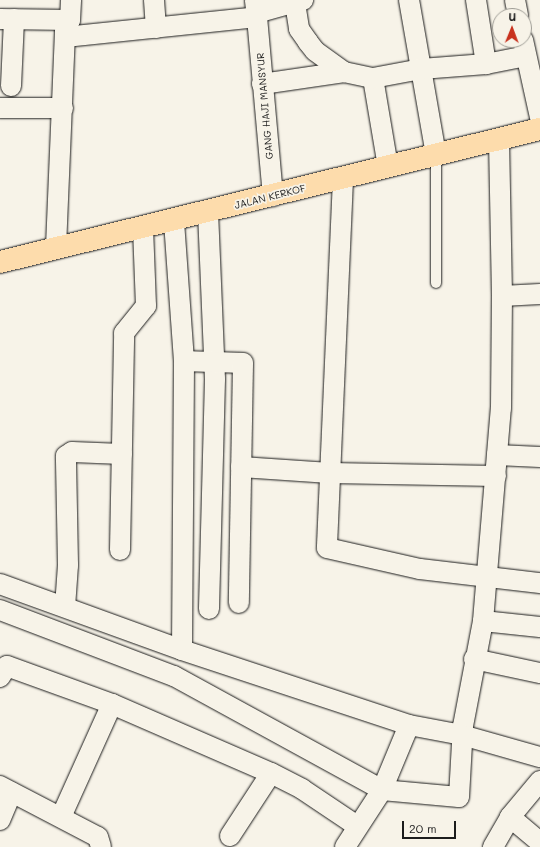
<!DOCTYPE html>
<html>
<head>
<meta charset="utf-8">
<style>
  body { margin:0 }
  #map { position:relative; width:540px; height:847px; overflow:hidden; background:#f7f3e8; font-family:Mali,sans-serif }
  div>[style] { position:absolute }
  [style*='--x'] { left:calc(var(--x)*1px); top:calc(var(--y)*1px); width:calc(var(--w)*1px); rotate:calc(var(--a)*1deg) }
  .roads { filter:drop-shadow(0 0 1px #1c1c1c) drop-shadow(0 0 1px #1c1c1c) }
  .service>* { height:10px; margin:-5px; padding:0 5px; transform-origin:5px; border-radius:5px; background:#f7f3e8 }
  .minor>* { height:20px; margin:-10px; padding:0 10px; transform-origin:10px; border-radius:10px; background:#f7f3e8 }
  .primary>* { height:22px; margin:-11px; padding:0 11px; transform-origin:11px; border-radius:11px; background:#fddcac }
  span { translate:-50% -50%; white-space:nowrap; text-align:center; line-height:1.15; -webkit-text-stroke:3.5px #f7f3e8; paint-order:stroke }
  .street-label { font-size:10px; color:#1c1c1c }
  .north { position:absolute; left:492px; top:8px; width:40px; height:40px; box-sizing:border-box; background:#f7f3e8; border:1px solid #9f9d96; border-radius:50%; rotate:1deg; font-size:11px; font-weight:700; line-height:16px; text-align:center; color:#1c1c1c }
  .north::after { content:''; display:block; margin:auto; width:14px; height:18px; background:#c8321e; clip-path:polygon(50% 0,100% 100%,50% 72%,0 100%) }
  .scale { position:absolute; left:402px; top:821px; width:54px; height:18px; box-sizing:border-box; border:2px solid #1c1c1c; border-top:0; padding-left:5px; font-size:12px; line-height:14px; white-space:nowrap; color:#1c1c1c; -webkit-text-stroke:3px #f7f3e8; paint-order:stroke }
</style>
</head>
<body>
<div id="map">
  <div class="roads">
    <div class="service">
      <div style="--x:436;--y:155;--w:128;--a:90"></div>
    </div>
    <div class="minor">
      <div style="--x:154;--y:0;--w:28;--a:86"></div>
      <div style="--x:409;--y:0;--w:157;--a:80.1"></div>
      <div style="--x:476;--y:0;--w:65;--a:81.1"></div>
      <div style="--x:486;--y:64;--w:41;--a:-11.3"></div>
      <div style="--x:515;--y:0;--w:16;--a:79"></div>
      <div style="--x:295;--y:3;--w:26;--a:81"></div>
      <div style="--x:299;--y:29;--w:16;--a:55"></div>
      <div style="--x:308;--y:42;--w:11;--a:52"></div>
      <div style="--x:315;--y:51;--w:36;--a:36"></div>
      <div style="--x:256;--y:13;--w:49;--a:-15.5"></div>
      <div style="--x:257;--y:17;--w:180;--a:84.9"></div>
      <div style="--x:0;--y:19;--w:70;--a:0.8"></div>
      <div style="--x:65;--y:37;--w:193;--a:-5.9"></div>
      <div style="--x:257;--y:17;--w:17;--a:-97"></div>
      <div style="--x:523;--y:40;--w:79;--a:77.6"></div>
      <div style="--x:373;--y:78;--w:90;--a:80.4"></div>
      <div style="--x:262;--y:84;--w:83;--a:-8.3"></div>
      <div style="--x:344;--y:72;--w:30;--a:12"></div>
      <div style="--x:373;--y:78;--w:49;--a:-10.6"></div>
      <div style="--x:421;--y:69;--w:65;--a:-4.4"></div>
      <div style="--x:11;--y:86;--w:67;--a:-87.4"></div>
      <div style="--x:0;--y:108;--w:63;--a:0"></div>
      <div style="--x:343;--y:179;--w:369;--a:92.5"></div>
      <div style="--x:327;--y:548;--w:95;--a:12.7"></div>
      <div style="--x:420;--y:569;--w:121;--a:6.7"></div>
      <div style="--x:208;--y:212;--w:167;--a:87.6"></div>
      <div style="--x:215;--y:379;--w:230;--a:91.5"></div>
      <div style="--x:56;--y:247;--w:216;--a:-87.6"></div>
      <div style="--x:65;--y:31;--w:12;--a:-66"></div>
      <div style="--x:70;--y:20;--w:20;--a:-87"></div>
      <div style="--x:502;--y:296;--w:38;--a:-3"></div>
      <div style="--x:184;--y:361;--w:59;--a:1.9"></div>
      <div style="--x:243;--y:363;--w:240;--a:91"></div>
      <div style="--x:497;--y:455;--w:43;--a:2.7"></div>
      <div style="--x:241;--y:467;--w:89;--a:3.9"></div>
      <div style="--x:330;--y:473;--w:166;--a:1"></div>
      <div style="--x:120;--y:550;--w:217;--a:-88.9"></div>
      <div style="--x:124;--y:333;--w:35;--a:-51"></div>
      <div style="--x:146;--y:306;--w:78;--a:-92.2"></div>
      <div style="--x:0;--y:584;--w:194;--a:19.9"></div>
      <div style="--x:182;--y:650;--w:289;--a:-89.6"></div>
      <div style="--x:184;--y:361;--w:140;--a:-94.1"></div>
      <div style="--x:65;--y:607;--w:42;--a:-85.9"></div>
      <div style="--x:68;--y:565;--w:109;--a:-91.1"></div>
      <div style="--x:66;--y:456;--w:7;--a:-34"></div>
      <div style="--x:72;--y:452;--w:50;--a:2.3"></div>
      <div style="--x:0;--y:610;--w:186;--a:20.8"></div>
      <div style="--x:174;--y:676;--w:237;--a:28.7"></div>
      <div style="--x:382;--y:790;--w:77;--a:5.2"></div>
      <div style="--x:459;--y:797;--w:71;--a:-86.8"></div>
      <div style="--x:463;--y:726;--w:107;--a:-79.2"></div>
      <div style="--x:483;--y:621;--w:214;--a:-85.2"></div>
      <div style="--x:501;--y:408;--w:112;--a:-89.5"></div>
      <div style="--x:502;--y:296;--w:157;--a:-91.1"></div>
      <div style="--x:483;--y:621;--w:57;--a:6"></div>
      <div style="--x:182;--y:650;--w:239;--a:18.3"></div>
      <div style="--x:474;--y:659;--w:67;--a:12"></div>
      <div style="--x:0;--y:677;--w:13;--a:-58"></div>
      <div style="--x:7;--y:666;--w:112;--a:19.9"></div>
      <div style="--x:112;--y:704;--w:173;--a:23.5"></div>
      <div style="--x:271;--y:773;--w:35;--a:27"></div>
      <div style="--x:302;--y:789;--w:66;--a:33.9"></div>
      <div style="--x:0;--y:786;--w:110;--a:27.5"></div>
      <div style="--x:98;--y:837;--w:10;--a:73"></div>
      <div style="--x:61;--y:817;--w:124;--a:-65.7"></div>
      <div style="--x:510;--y:817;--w:39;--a:40"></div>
      <div style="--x:0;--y:820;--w:30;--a:-67"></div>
      <div style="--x:230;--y:836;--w:75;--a:-56.9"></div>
      <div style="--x:345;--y:847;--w:68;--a:-57"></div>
      <div style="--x:382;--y:790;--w:70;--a:-67.4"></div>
      <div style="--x:409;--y:725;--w:54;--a:10.7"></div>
      <div style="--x:462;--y:735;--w:81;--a:15.8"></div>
      <div style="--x:493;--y:847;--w:34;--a:-60"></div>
      <div style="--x:510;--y:817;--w:47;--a:-50.2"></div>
    </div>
    <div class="primary">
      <div style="--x:0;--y:262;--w:556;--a:-13.84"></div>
    </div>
  </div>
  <div class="street-label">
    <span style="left:265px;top:106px;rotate:-95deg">GANG HAJI MANSYUR</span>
    <span style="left:270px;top:197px;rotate:-14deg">JALAN KERKOF</span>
  </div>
  <div class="north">U</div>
  <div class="scale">20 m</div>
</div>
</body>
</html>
